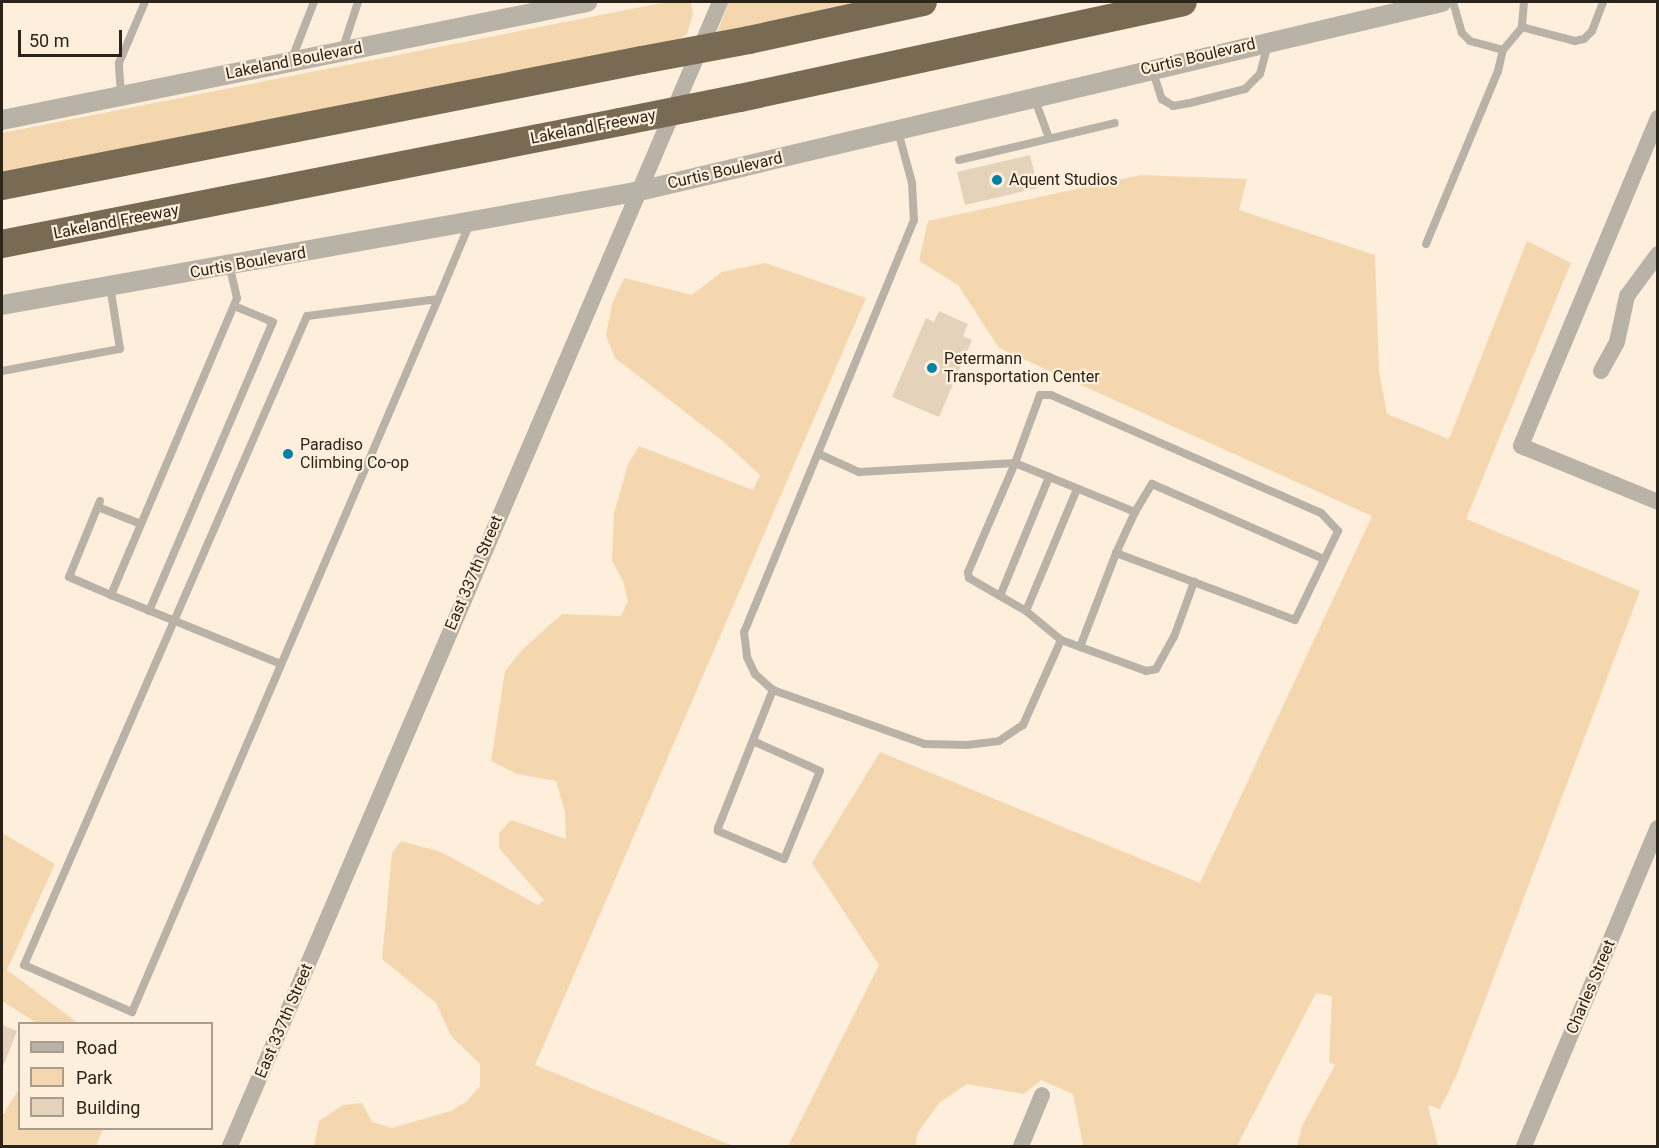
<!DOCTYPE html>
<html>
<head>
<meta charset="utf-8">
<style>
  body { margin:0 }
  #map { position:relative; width:1659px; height:1148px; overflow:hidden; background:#fdefdb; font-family:Roboto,sans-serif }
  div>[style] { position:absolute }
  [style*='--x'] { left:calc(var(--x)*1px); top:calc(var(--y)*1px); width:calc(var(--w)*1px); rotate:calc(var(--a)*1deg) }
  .green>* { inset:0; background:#f4d7ae }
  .building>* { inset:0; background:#e4d3ba }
  .service>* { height:8px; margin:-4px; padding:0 4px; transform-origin:4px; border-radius:4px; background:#b9b2a7 }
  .minor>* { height:16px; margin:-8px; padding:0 8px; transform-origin:8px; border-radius:8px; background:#b9b2a7 }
  .tertiary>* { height:20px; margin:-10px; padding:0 10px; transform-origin:10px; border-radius:10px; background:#b9b2a7 }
  .motorway>* { height:28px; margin:-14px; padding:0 14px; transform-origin:14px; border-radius:14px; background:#796a54 }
  .motorway-bridge>* { height:28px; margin:-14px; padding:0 14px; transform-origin:14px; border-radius:14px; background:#796a54 }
  .dots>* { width:16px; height:16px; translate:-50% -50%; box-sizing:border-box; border:3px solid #fdefdb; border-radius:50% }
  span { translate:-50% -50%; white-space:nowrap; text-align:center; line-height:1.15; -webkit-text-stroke:4.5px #fdefdb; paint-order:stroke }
  .street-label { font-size:16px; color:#2a241a }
  .poi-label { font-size:16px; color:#2a241a }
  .left { translate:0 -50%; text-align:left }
  .frame { position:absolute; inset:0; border:3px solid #2a241a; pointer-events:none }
  .legend { position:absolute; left:18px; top:1022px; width:195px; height:108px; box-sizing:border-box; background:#fdefdb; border:2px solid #a99e8e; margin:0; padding:8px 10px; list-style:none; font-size:18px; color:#2a241a }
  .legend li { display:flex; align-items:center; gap:12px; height:30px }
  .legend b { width:30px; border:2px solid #a99e8e }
  .scale { position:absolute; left:18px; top:30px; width:104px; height:27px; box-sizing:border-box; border:3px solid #2a241a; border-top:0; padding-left:8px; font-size:18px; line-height:21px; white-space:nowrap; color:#2a241a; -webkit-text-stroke:4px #fdefdb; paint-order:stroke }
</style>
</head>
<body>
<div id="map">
  <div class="green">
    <div style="clip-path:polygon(667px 2px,691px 2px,693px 14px,687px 34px,672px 44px,2px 178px,2px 133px)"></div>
    <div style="clip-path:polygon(729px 2px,880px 2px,715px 38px)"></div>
    <div style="clip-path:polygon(1141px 175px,1247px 179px,1239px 210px,1375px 255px,1379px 371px,1387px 414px,1449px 439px,1527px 241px,1571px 263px,1466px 519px,1640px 591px,1457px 1074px,1440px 1109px,1428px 1105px,1438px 1146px,1297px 1146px,1302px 1126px,1335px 1065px,1329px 1062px,1332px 996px,1316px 993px,1237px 1146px,1083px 1146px,1073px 1094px,1041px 1080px,1024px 1094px,967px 1084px,939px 1103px,917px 1134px,916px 1146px,788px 1146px,879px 965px,812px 863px,880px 752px,1200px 883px,1372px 516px,999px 348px,958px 285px,919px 261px,928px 221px)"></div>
    <div style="clip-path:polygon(765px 263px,866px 298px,535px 1065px,733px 1146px,314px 1146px,319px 1121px,343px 1105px,362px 1103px,372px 1122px,392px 1128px,451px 1111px,466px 1102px,480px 1086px,480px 1064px,451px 1036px,436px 1003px,382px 959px,392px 853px,401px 841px,441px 852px,538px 905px,544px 900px,499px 848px,499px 833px,511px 820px,566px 839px,565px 812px,556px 781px,517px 774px,491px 761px,505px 671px,523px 649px,562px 614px,621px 616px,628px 601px,623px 581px,612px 561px,614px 513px,628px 464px,639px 446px,753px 490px,760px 475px,724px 442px,615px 358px,606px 335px,612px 304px,624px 278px,692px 295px,722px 272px)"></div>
    <div style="clip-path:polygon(2px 833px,55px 864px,7px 970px,78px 1023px,37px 1023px,2px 1001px)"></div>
    <div style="clip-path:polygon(19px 1089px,20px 1128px,103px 1129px,96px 1146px,2px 1146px,2px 1116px)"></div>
  </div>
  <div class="building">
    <div style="clip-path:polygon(1030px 155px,1038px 188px,965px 205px,957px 172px)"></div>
    <div style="clip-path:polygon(939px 311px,968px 324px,963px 336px,972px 340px,939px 417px,892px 397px,926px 318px,934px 322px)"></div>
    <div style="clip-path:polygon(2px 1025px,17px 1031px,2px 1069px)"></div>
  </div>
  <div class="service">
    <div style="--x:1453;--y:2;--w:32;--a:74"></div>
    <div style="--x:1462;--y:33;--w:11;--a:45"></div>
    <div style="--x:1470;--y:41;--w:34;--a:15"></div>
    <div style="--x:1503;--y:50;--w:30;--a:-50"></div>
    <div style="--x:1524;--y:2;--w:25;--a:95"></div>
    <div style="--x:1522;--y:27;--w:55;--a:14.8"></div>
    <div style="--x:1575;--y:41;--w:9;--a:-13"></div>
    <div style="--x:1584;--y:39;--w:11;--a:-45"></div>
    <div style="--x:1592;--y:31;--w:31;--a:-69"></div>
    <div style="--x:342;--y:51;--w:52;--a:-71.9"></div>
    <div style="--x:291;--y:61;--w:63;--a:-68.7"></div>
    <div style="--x:1152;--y:69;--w:32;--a:72"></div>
    <div style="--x:1162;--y:99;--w:13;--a:32"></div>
    <div style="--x:1173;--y:106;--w:17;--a:-10"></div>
    <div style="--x:1190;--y:103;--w:57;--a:-14.3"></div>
    <div style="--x:1245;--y:89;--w:21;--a:-45"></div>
    <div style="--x:1260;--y:74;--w:30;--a:-75"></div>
    <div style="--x:121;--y:95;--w:32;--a:-94"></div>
    <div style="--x:119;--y:63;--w:66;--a:-66.9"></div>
    <div style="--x:1034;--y:97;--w:44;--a:69.9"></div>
    <div style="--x:898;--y:131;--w:54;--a:74.9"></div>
    <div style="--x:912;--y:183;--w:37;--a:87"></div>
    <div style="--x:914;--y:220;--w:446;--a:112.4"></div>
    <div style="--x:744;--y:632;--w:25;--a:83"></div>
    <div style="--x:747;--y:657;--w:19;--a:65"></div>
    <div style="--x:755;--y:674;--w:24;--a:42"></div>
    <div style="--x:773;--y:690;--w:161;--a:19.6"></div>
    <div style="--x:925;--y:744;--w:42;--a:1.4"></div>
    <div style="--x:967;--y:745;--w:32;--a:-7"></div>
    <div style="--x:999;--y:741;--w:29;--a:-34"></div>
    <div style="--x:1023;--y:725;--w:93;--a:-65.9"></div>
    <div style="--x:959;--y:160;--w:160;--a:-13.3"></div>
    <div style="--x:1426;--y:244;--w:187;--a:-67.4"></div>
    <div style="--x:1498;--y:71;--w:22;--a:-77"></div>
    <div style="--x:230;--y:268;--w:31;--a:77"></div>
    <div style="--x:237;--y:298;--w:323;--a:113"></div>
    <div style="--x:111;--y:595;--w:183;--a:22.1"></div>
    <div style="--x:438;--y:299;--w:132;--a:172.6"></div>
    <div style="--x:307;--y:316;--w:708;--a:113.56"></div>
    <div style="--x:24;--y:965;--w:118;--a:23.5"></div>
    <div style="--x:132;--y:1012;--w:776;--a:-66.77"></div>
    <div style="--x:438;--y:299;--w:82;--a:-67.2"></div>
    <div style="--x:2;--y:371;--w:120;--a:-10.6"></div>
    <div style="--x:120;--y:349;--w:64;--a:-99"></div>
    <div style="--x:819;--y:454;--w:44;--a:24.2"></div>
    <div style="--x:859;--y:472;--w:156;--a:-3.3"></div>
    <div style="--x:1015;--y:463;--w:130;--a:22.2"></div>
    <div style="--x:1135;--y:512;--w:45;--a:114.9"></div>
    <div style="--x:1116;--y:553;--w:191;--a:20.5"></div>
    <div style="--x:1295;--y:620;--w:99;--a:-64.2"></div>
    <div style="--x:1338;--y:531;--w:25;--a:-133"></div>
    <div style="--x:1321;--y:513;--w:295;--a:-156.4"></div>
    <div style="--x:1051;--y:395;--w:11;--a:180"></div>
    <div style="--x:1040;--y:395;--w:72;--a:110.2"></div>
    <div style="--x:1015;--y:463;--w:119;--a:113.3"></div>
    <div style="--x:968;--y:572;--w:6;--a:81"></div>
    <div style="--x:969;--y:578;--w:66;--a:30.1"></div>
    <div style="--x:1077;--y:489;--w:132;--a:112.7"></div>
    <div style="--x:1026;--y:611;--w:45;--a:39.6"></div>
    <div style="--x:1061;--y:640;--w:90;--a:20"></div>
    <div style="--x:1146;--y:671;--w:10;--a:-11"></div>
    <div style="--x:1156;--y:669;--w:37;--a:-61"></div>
    <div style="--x:1174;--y:637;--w:59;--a:-70"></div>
    <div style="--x:100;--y:501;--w:82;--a:112.2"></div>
    <div style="--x:69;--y:577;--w:46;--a:23.2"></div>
    <div style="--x:98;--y:507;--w:46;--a:21.6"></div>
    <div style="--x:1135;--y:512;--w:33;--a:-59"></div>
    <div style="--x:1152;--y:484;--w:188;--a:23.6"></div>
    <div style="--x:1000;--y:596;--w:129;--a:-67.6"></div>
    <div style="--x:149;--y:611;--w:314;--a:-66.8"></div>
    <div style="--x:273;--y:322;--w:42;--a:-157.7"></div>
    <div style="--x:1080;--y:647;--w:101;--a:-69"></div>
    <div style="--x:753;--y:741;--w:73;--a:24.1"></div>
    <div style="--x:820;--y:771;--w:95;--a:112.2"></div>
    <div style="--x:784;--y:859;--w:72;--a:-157"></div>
    <div style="--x:718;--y:831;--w:3;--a:-90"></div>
    <div style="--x:718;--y:828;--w:149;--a:-68.3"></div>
  </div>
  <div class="minor">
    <div style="--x:1658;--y:118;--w:355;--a:112.7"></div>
    <div style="--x:1521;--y:446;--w:148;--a:22.2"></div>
    <div style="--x:1601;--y:371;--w:33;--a:-61"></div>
    <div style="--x:1617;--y:342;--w:47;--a:-77.7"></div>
    <div style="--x:1627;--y:296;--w:52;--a:-53.6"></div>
    <div style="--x:230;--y:1146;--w:1245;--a:-66.81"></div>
    <div style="--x:1021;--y:1146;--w:55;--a:-67.6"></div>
    <div style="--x:1524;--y:1146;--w:345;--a:-67.2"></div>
  </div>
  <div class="tertiary">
    <div style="--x:2;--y:120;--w:597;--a:-11.4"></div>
    <div style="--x:2;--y:305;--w:643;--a:-10.12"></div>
    <div style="--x:635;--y:192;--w:829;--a:-13.25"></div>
  </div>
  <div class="motorway">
    <div style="--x:749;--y:40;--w:178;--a:-12.3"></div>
    <div style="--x:740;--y:98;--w:453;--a:-12.2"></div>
    <div style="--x:2;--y:186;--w:652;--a:-11.14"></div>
    <div style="--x:2;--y:244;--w:630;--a:-11.17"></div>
  </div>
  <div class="motorway-bridge">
    <div style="--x:642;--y:60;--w:109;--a:-10.6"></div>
    <div style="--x:620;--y:122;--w:122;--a:-11.3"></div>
  </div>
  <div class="dots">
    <div style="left:997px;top:180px;background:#0082a6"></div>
    <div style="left:932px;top:368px;background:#0082a6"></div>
    <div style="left:288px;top:454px;background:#0082a6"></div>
  </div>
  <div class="street-label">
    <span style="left:1198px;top:57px;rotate:-13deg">Curtis Boulevard</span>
    <span style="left:294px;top:61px;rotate:-11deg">Lakeland Boulevard</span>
    <span style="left:593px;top:127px;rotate:-11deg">Lakeland Freeway</span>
    <span style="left:725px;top:171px;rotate:-13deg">Curtis Boulevard</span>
    <span style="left:116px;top:222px;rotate:-11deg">Lakeland Freeway</span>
    <span style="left:248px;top:263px;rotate:-10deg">Curtis Boulevard</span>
    <span style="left:474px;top:573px;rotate:-67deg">East 337th Street</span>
    <span style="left:1591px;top:987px;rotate:-67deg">Charles Street</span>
    <span style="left:284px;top:1021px;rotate:-67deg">East 337th Street</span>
  </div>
  <div class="poi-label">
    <span class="left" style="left:1009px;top:180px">Aquent Studios</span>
    <span class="left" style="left:944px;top:368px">Petermann<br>Transportation Center</span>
    <span class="left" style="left:300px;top:454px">Paradiso<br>Climbing Co-op</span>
  </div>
  <div class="frame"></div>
  <ul class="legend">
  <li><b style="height:8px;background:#b9b2a7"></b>Road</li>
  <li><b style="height:16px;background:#f4d7ae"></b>Park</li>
  <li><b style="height:16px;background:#e4d3ba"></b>Building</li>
  </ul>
  <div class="scale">50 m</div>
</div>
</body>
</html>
